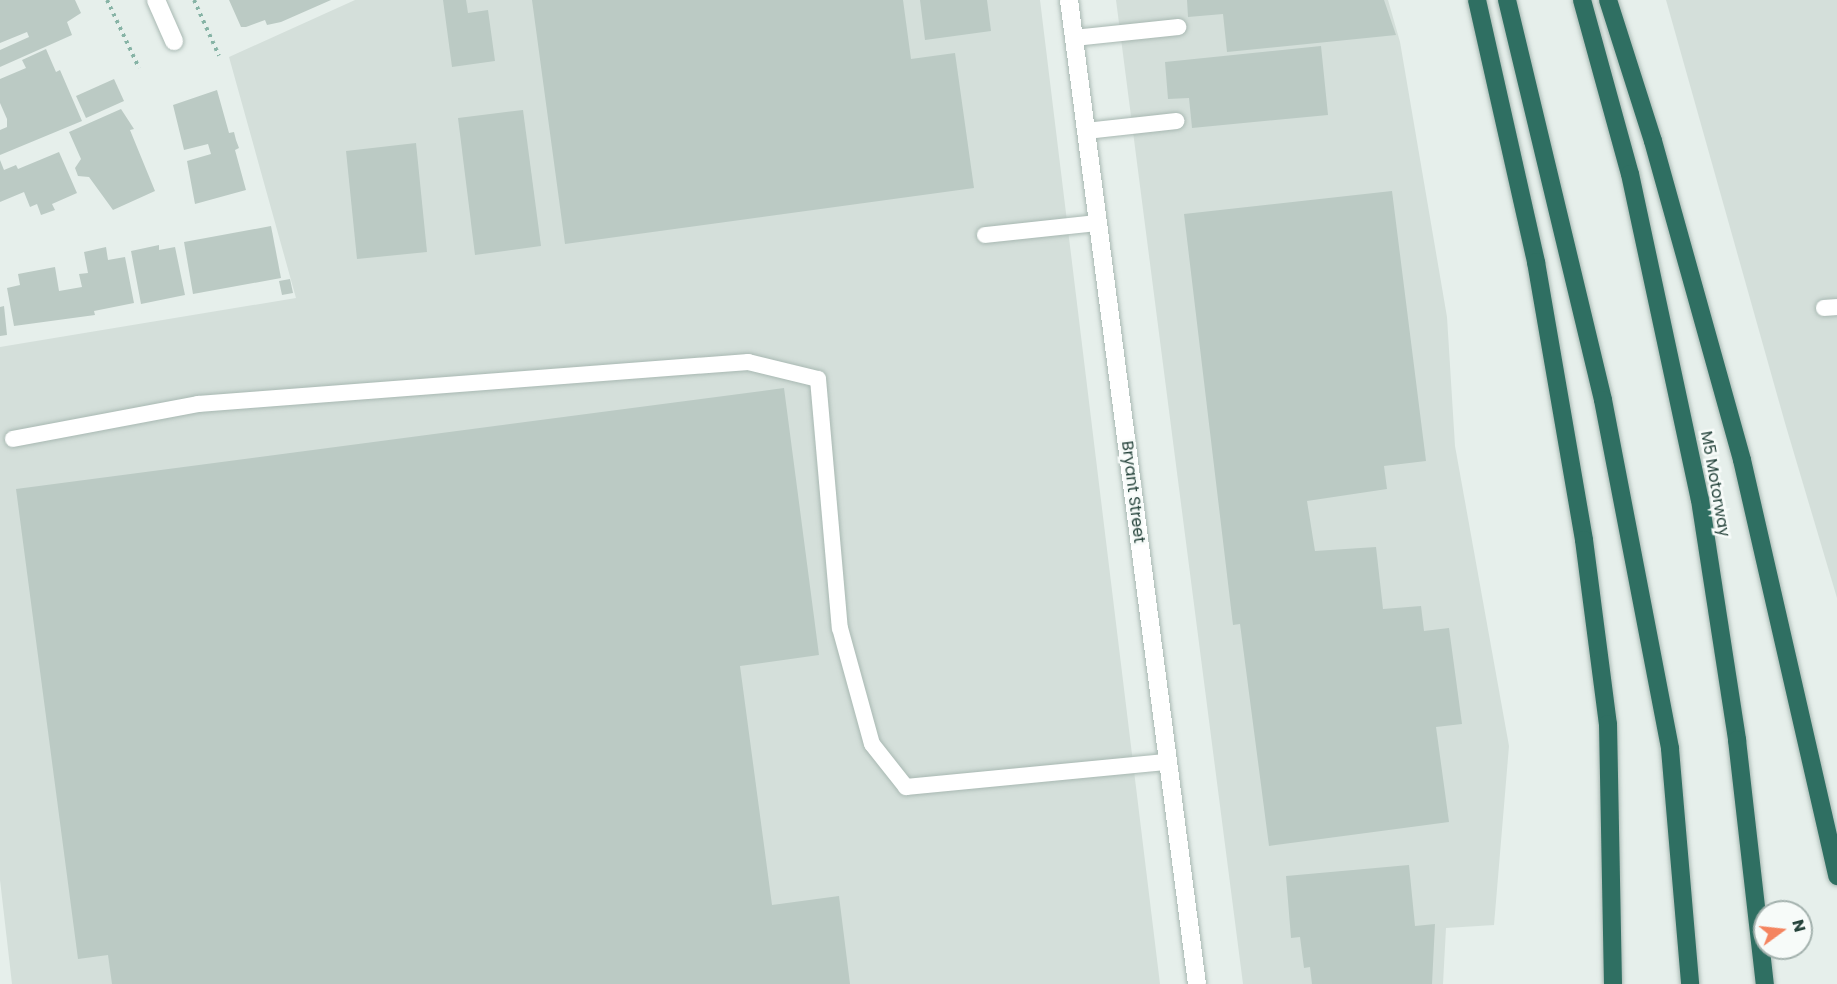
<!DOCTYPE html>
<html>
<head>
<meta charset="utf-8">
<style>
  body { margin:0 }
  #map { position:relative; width:1837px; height:984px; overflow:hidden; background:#e6efeb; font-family:Poppins,sans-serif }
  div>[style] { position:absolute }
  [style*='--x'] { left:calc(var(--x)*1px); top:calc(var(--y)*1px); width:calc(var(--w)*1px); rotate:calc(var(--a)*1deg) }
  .built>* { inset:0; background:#d4dfda }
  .building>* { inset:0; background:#bbcac4 }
  .path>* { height:4px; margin-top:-2px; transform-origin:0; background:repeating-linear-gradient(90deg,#86b3a5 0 3px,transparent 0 7.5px) }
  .roads { filter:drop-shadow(0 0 2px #a8b8b2) drop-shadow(0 0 2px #a8b8b2) }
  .lane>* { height:16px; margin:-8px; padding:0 8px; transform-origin:8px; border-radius:8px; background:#fff }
  .street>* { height:18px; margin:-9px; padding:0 9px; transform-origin:9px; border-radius:9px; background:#fff }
  .highway>* { height:18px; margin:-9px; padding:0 9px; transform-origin:9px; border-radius:9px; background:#2f6f62 }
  span { translate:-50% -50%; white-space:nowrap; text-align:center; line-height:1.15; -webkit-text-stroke:5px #f7fbf9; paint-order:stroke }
  .street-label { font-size:16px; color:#24423a }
  .north { position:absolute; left:1753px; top:900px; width:60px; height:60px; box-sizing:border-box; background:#f7fbf9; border:2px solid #a3b1ad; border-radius:50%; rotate:75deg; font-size:16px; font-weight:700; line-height:24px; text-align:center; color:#24423a }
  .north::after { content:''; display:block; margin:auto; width:21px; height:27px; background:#f4845f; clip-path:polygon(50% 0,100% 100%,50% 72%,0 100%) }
</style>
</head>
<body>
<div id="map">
  <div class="built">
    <div style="clip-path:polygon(355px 0,1040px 0,1160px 984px,12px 984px,0 880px,0 347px,296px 298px,229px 57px)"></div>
    <div style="clip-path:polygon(1116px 0,1388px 0,1400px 42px,1447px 317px,1455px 446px,1509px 746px,1494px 925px,1446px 928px,1443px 984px,1243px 984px)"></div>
    <div style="clip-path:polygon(1666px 0,1837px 0,1837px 598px,1785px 423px)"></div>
  </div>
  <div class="building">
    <div style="clip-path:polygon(0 0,75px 0,81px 13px,67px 22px,72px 35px,0 67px,0 50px,29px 37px,27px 32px,0 43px)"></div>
    <div style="clip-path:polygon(229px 0,331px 0,281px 22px,267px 25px,265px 20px,246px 27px,241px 27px)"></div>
    <div style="clip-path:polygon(443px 0,466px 0,468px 13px,488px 10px,495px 61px,452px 67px)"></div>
    <div style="clip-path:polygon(532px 0,903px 0,911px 59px,955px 53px,974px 188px,565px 244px)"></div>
    <div style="clip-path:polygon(920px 0,987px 0,991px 31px,925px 40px)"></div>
    <div style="clip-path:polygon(1187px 0,1384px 0,1396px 35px,1227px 52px,1223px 14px,1188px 17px)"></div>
    <div style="clip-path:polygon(1321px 46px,1328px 115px,1192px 128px,1189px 98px,1168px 99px,1165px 62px)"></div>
    <div style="clip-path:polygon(46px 49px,56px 72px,60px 70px,82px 121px,0 155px,0 130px,7px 127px,7px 119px,0 103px,0 79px,26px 68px,22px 60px)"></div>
    <div style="clip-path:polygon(114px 79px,124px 101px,86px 118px,76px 96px)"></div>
    <div style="clip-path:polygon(217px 90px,229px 133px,234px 132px,236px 140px,239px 148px,235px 150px,246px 190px,195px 204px,187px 161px,211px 154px,208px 144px,184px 150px,173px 105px)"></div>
    <div style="clip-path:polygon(121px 109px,134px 129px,130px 130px,155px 191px,113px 210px,89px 177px,78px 176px,75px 168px,81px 159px,69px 132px)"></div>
    <div style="clip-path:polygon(523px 110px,541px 246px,475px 255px,458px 118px)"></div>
    <div style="clip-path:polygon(416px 143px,427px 252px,357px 259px,346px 151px)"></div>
    <div style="clip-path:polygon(59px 152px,77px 193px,52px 204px,55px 210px,41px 215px,37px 204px,30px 207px,24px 192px,0 202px,0 160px,4px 170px,16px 165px,18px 169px)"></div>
    <div style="clip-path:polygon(1392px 191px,1426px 461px,1384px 466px,1387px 489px,1307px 501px,1315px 551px,1376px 547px,1383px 609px,1421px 606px,1424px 631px,1449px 628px,1462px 724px,1436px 727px,1449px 822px,1269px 846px,1240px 624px,1233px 625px,1184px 214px)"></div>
    <div style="clip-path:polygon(271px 226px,281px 278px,193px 294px,184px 242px)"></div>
    <div style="clip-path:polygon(159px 245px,159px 250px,175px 247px,185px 295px,141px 304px,131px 251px)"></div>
    <div style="clip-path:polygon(106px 247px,108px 260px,125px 257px,134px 303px,94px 311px,95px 315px,14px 326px,7px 288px,20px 285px,18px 274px,55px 267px,59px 291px,82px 287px,79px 274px,88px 273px,84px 252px)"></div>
    <div style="clip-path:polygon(290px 279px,293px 293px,282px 295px,279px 281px)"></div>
    <div style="clip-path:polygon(4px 306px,7px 335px,0 336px,0 307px)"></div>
    <div style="clip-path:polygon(784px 388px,819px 655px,740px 666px,772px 905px,839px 896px,850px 984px,112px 984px,108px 955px,78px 959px,16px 489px)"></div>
    <div style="clip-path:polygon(1409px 865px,1415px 926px,1435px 924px,1432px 984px,1312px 984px,1310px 967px,1304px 968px,1300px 937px,1291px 938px,1286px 876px)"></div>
  </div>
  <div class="path">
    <div style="--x:107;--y:0;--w:75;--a:64.8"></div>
    <div style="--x:194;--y:0;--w:61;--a:65.9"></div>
  </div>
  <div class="roads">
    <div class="lane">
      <div style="--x:1074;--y:38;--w:105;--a:-6"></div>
      <div style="--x:1086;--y:131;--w:91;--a:-6.3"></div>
      <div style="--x:985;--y:235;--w:114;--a:-6.1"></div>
      <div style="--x:1824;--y:308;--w:13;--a:-4"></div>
      <div style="--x:13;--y:439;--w:188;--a:-10.7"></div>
      <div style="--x:198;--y:404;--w:552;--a:-4.37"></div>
      <div style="--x:748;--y:362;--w:72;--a:13.7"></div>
      <div style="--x:818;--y:379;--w:250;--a:85"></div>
      <div style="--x:840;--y:628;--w:120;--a:74.6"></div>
      <div style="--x:872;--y:744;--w:55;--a:51.7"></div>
      <div style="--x:906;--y:787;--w:263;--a:-5.5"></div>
    </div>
    <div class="street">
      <div style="--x:156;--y:0;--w:45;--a:66.3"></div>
      <div style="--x:1069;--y:0;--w:992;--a:82.59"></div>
    </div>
    <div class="highway">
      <div style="--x:1477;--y:0;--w:269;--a:77.3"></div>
      <div style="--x:1536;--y:262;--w:282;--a:80.2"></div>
      <div style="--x:1584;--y:540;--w:186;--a:82.6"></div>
      <div style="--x:1608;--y:724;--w:260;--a:88.9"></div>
      <div style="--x:1507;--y:0;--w:411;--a:76.5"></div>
      <div style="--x:1603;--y:400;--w:355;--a:79.1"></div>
      <div style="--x:1670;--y:749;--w:236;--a:85.1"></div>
      <div style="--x:1582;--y:0;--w:180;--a:74.6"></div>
      <div style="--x:1630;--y:174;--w:333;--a:77.9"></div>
      <div style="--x:1700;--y:500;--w:243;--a:81.2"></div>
      <div style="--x:1737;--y:740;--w:246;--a:83.5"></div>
      <div style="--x:1608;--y:0;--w:148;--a:72.3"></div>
      <div style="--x:1653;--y:141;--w:331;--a:74.4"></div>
      <div style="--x:1742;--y:460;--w:427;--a:77.1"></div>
    </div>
  </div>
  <div class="street-label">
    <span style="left:1715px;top:484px;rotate:80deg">M5 Motorway</span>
    <span style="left:1133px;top:492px;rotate:83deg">Bryant Street</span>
  </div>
  <div class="north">N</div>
</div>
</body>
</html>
